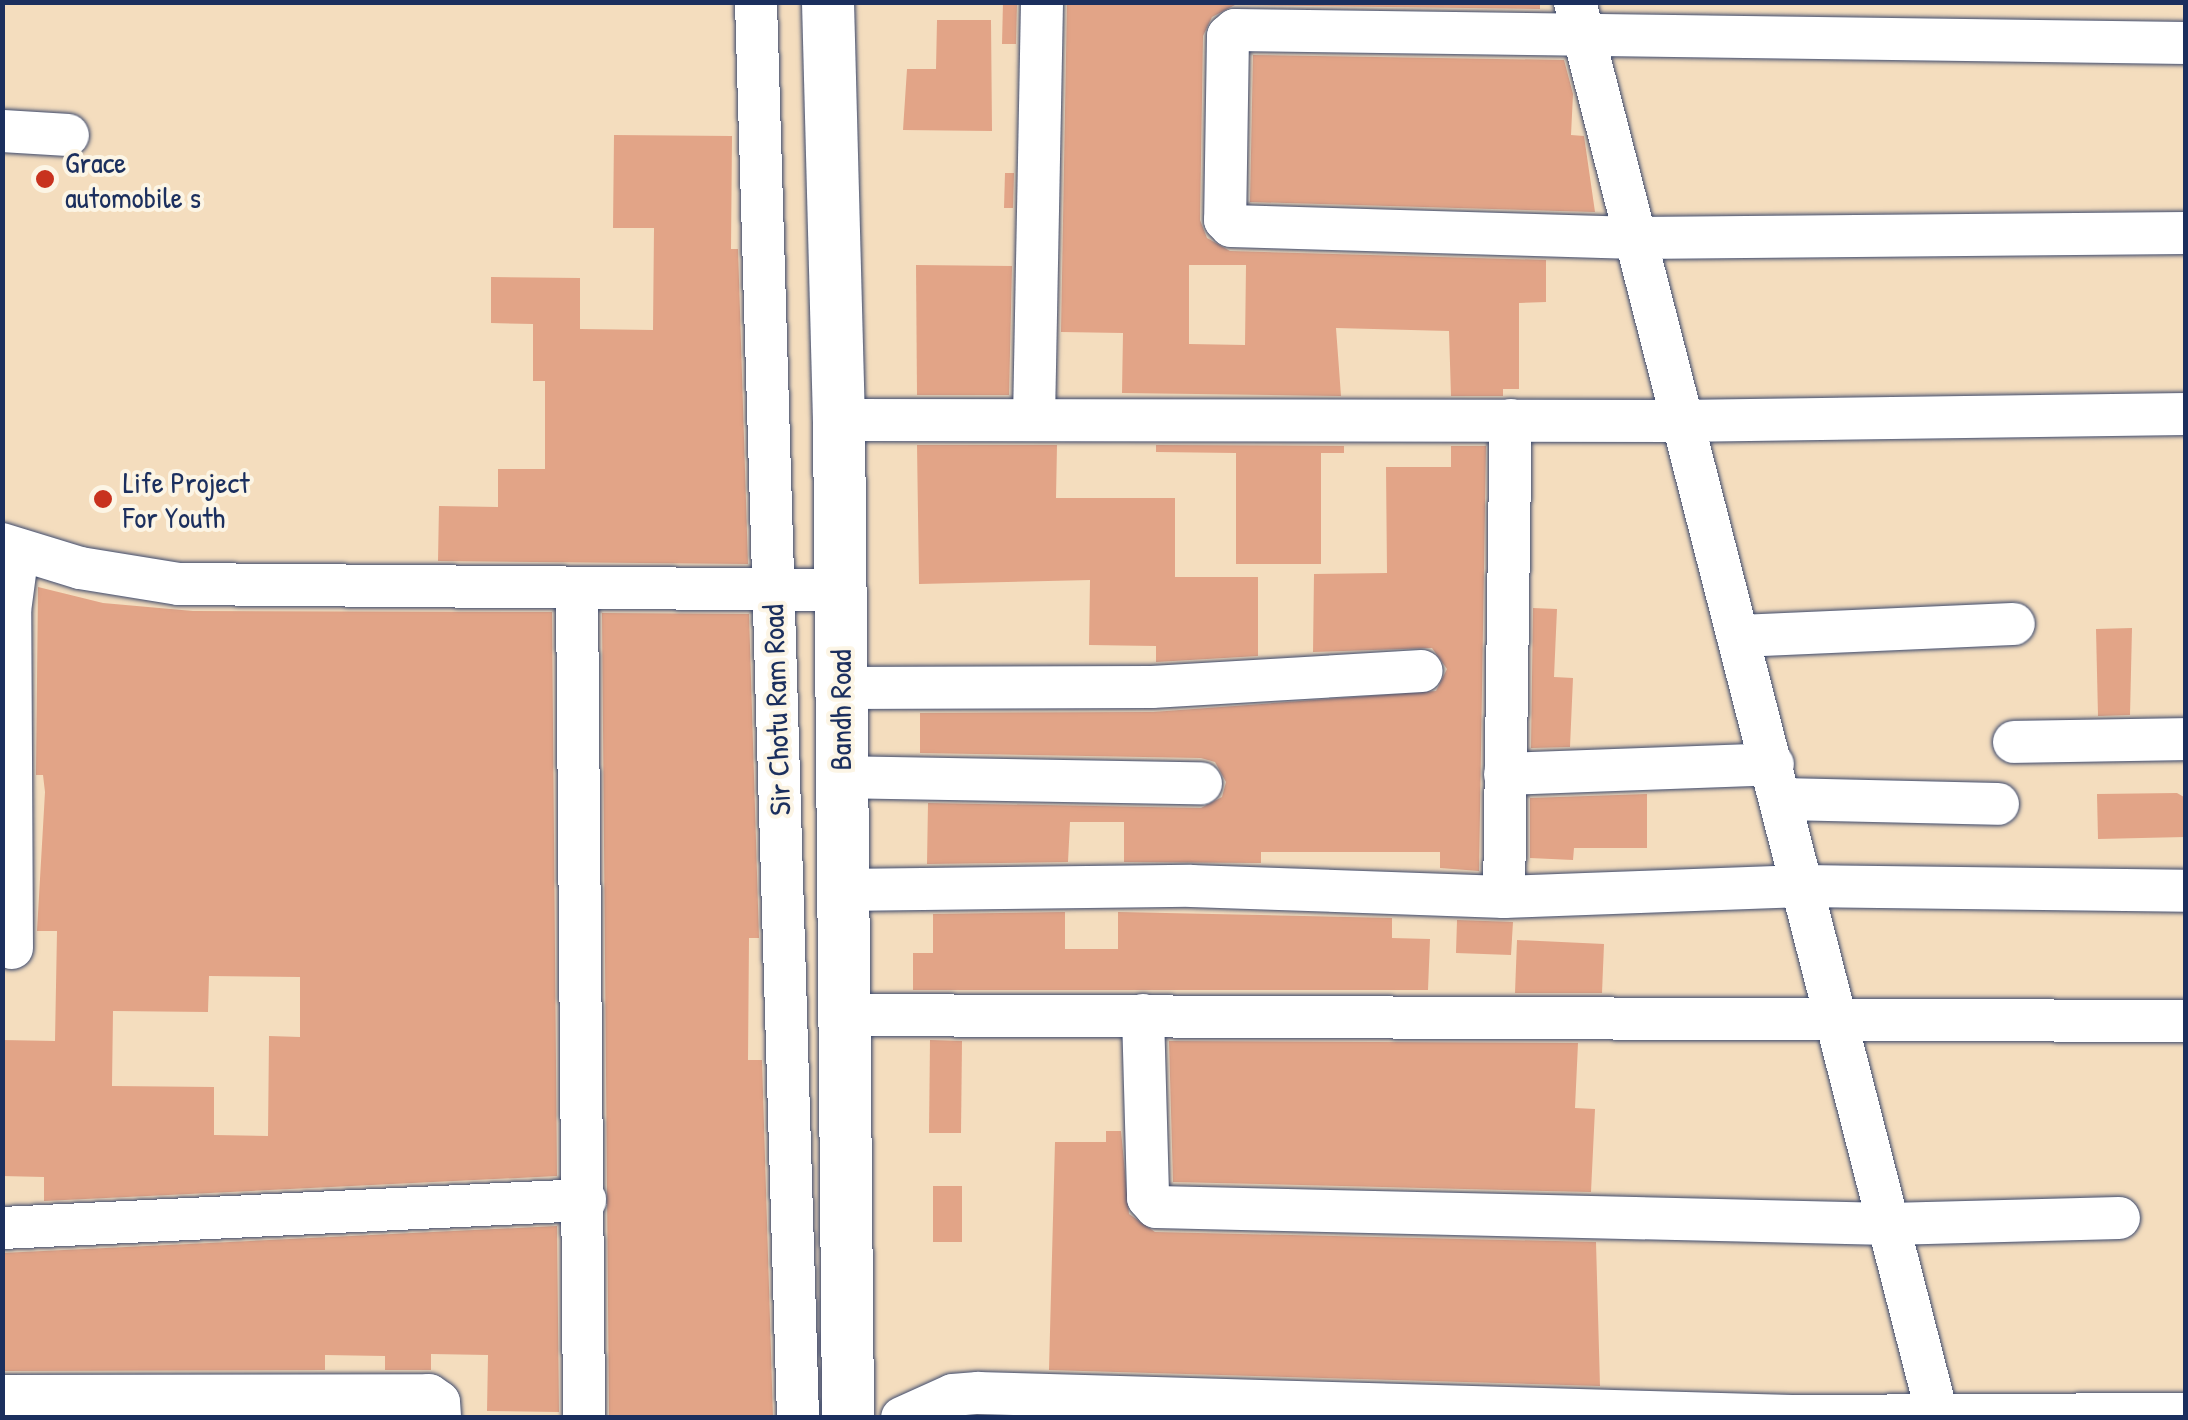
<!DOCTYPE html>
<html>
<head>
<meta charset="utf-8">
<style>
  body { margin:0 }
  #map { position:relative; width:2188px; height:1420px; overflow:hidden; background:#f4ddbe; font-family:"Patrick Hand",sans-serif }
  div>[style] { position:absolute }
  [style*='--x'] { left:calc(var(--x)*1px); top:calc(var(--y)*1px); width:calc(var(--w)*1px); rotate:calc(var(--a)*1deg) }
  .building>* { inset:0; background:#e2a487 }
  .roads { filter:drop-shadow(0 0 2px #3c496c) drop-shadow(0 0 2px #3c496c) }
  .minor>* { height:42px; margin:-21px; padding:0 21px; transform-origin:21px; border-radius:21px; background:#fff }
  .tertiary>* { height:52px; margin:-26px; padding:0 26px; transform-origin:26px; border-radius:26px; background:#fff }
  .dots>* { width:28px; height:28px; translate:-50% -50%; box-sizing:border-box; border:5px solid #fcf5e5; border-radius:50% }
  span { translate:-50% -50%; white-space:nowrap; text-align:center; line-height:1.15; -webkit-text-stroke:8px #fcf5e5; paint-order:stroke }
  .poi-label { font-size:30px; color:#1b2f5e }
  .left { translate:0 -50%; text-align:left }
  .street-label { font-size:30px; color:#1b2f5e }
  .frame { position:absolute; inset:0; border:5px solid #1b2f5e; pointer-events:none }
</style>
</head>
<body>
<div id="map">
  <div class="building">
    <div style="clip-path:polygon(1003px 2px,1017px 2px,1016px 44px,1002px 44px)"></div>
    <div style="clip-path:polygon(evenodd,1067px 2px,1540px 2px,1540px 9px,1235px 5px,1212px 17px,1203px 36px,1200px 220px,1207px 238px,1230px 251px,1546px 260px,1546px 302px,1519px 303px,1519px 389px,1503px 389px,1503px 396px,1451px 396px,1449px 331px,1336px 328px,1341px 396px,1122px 393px,1123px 333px,1061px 332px,1067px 2px,1189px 265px,1246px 265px,1245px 345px,1189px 344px,1189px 265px)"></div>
    <div style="clip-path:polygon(937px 20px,991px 20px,992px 131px,903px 130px,907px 69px,936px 69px)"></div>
    <div style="clip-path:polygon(1253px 55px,1564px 60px,1573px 94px,1571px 135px,1584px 136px,1595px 212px,1250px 202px)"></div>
    <div style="clip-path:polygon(614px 135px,732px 136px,731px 249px,738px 249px,748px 564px,438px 561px,439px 506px,498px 507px,498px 469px,545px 469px,545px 381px,533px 381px,533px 324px,491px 323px,491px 277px,580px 278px,580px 329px,653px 330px,654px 228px,613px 228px)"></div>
    <div style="clip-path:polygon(1005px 173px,1014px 173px,1013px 208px,1004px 208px)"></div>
    <div style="clip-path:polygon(916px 265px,1012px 266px,1009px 395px,917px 395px)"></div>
    <div style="clip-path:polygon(917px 445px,1057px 445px,1056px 498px,1175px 498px,1175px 577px,1258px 577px,1258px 656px,1156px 662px,1156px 646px,1089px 645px,1090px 580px,919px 584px)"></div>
    <div style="clip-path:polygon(1156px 445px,1344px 446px,1344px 453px,1321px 453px,1321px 564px,1236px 564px,1236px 453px,1156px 452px)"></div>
    <div style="clip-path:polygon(1451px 446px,1486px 446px,1479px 871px,1440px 868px,1440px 852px,1261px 852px,1261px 863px,1124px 862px,1124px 822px,1070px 822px,1068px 862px,927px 864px,928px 803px,1201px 808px,1222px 797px,1226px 782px,1215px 762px,1201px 758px,920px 753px,920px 713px,1153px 712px,1436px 691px,1447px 669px,1432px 648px,1313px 652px,1314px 574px,1387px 573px,1386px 467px,1451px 467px)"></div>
    <div style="clip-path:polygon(evenodd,38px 587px,103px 603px,193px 611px,552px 612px,557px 1176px,44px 1201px,44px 1177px,2px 1176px,2px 1040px,55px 1041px,57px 931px,37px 931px,45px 792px,43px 775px,36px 775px,38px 587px,209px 976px,300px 977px,300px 1037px,269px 1036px,268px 1136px,214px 1135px,214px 1087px,112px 1086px,113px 1011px,208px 1012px,209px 976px)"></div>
    <div style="clip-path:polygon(1533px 608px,1557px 609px,1554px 677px,1573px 678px,1570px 747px,1531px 748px)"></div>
    <div style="clip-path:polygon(602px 613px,749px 614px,759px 938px,749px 938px,748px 1060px,762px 1060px,773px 1418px,609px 1418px)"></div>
    <div style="clip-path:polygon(2132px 628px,2130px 715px,2098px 716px,2096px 629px)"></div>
    <div style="clip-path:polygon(2177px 793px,2184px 797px,2185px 837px,2098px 839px,2097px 794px)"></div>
    <div style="clip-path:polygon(1647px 794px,1647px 848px,1574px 848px,1573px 860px,1530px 858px,1530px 798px)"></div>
    <div style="clip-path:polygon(1065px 912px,1065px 949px,1118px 949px,1118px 912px,1392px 918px,1392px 938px,1430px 939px,1428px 990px,913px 990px,913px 953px,933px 953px,933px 914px)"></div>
    <div style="clip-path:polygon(1457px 920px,1513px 922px,1511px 955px,1456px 953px)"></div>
    <div style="clip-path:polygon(1517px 940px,1604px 944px,1602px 993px,1515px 993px)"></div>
    <div style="clip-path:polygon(930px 1040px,962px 1041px,961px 1133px,929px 1133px)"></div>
    <div style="clip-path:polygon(1169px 1041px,1578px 1043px,1575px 1108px,1595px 1109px,1591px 1192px,1173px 1182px)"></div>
    <div style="clip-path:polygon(1106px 1131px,1121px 1131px,1129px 1214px,1155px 1232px,1596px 1242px,1600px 1386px,1049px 1370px,1055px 1142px,1106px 1142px)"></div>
    <div style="clip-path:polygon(933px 1186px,962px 1186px,962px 1242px,933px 1242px)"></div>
    <div style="clip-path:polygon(557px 1226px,559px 1412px,487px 1411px,488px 1355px,431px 1354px,431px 1370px,385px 1370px,385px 1356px,325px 1355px,325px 1370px,2px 1371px,2px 1253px)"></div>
  </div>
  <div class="roads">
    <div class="minor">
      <div style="--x:756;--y:2;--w:1417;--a:88.3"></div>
      <div style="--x:1575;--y:2;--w:1462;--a:75.62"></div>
      <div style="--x:2186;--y:43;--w:951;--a:-179.22"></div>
      <div style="--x:1235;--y:30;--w:9;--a:139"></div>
      <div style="--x:1228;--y:36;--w:184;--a:90.9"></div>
      <div style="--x:1225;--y:220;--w:8;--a:45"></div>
      <div style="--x:1231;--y:226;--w:405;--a:1.7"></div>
      <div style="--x:1636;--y:238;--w:550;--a:-0.52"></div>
      <div style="--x:2;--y:131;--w:66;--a:3.5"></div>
      <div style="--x:1034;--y:419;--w:417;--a:-88.9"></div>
      <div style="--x:839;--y:420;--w:839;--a:0.07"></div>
      <div style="--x:1678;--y:421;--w:508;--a:-0.79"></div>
      <div style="--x:2;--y:544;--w:82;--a:17.1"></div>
      <div style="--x:80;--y:568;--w:100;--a:9.2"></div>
      <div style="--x:179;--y:584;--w:660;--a:0.52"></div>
      <div style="--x:577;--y:592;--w:826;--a:89.51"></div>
      <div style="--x:1738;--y:636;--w:276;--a:-2.5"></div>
      <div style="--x:840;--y:688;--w:312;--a:-0.2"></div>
      <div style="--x:1152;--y:687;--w:270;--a:-3.4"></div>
      <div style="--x:2014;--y:742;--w:172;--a:-1"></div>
      <div style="--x:1505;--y:774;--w:268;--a:-2.1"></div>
      <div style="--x:840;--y:777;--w:361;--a:1"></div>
      <div style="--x:1782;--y:799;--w:216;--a:1.3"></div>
      <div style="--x:840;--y:890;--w:351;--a:-0.7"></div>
      <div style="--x:1191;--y:886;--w:313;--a:2"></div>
      <div style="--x:1504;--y:897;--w:299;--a:-2.1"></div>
      <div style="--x:1803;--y:886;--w:383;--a:0.7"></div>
      <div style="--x:1504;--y:897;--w:477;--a:-89.2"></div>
      <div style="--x:12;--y:948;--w:337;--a:-90.3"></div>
      <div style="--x:10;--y:611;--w:61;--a:-82.4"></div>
      <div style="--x:841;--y:1015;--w:1345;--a:0.26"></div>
      <div style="--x:1143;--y:1015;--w:183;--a:88.4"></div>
      <div style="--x:1148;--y:1198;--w:12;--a:48"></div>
      <div style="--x:1156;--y:1207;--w:733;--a:1.33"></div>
      <div style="--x:1889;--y:1224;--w:230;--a:-1.5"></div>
      <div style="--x:2;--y:1228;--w:584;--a:-2.75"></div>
      <div style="--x:2;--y:1396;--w:427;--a:-0.1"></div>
      <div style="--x:429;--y:1395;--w:12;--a:35"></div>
      <div style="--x:439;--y:1402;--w:16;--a:86"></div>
      <div style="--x:902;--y:1418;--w:56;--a:-24.3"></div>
      <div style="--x:953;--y:1395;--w:25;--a:-5"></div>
      <div style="--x:978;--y:1393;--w:814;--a:1.62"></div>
      <div style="--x:1792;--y:1416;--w:394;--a:-0.3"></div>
    </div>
    <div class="tertiary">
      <div style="--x:828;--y:2;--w:418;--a:88.5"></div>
      <div style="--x:839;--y:420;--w:998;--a:89.48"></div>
    </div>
  </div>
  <div class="dots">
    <div style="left:45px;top:179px;background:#c8321e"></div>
    <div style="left:103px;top:499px;background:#c8321e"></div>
  </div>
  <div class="poi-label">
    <span class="left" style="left:65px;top:179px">Grace<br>automobile s</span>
    <span class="left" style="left:123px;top:499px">Life Project<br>For Youth</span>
  </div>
  <div class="street-label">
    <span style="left:776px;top:710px;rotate:-92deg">Sir Chotu Ram Road</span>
    <span style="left:840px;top:710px;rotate:-90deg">Bandh Road</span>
  </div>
  <div class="frame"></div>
</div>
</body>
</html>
